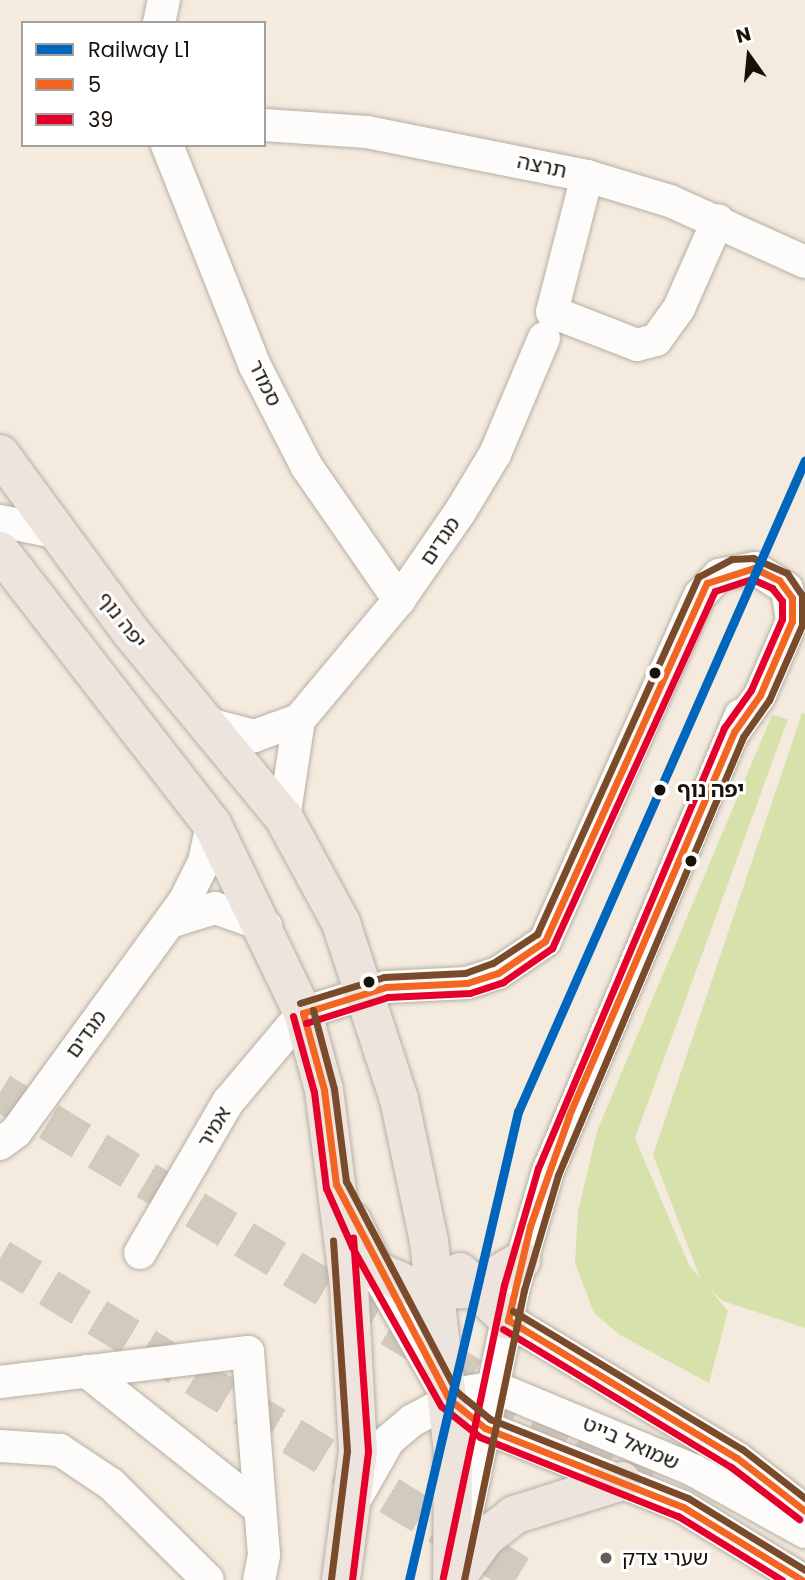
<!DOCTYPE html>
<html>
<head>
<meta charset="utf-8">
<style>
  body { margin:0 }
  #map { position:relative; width:805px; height:1580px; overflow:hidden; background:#f4ebde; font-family:Poppins,"Noto Sans Hebrew",sans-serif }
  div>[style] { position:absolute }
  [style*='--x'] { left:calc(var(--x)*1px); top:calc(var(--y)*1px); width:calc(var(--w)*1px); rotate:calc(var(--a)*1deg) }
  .green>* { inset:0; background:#d7e1ab }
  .highway-tunnel>* { height:38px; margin-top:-19px; transform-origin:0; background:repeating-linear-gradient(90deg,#d3cabe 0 38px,transparent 0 57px) }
  .roads { filter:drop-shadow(0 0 2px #b6afa5) drop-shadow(0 0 2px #b6afa5) }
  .minor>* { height:32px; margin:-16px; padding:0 16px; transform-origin:16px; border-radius:16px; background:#fdfcfa }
  .major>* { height:38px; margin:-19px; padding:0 19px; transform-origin:19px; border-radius:19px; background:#ede4dd }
  .bus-1>* { height:7px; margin:-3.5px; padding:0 3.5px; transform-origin:3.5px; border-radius:3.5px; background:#f26522 }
  .bus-2>* { height:7px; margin:-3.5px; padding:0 3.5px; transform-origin:3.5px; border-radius:3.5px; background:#e4002b }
  .bus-3>* { height:7px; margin:-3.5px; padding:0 3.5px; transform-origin:3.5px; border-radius:3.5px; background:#7a4b2a }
  .rail-1>* { height:9px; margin:-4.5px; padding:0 4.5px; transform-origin:4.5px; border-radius:4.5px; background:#0065bd }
  .dots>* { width:19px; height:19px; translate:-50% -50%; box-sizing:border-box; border:4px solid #fff; border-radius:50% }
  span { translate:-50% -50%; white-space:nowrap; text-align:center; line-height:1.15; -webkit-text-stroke:6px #fff; paint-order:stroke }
  .street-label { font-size:21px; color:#171109 }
  .stop-label { font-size:21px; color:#171109; font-weight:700 }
  .left { translate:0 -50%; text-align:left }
  .poi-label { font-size:21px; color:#171109 }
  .legend { position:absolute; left:21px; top:21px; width:245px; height:126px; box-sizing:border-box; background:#fff; border:2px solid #a2a09d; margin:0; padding:9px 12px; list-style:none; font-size:21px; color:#171109 }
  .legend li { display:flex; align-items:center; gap:14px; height:35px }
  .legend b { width:35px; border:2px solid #a2a09d }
  .north { position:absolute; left:714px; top:21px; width:70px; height:70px; -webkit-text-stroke:5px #fff; paint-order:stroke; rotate:345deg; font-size:19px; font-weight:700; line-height:28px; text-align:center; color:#171109 }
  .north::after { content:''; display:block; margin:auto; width:24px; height:32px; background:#171109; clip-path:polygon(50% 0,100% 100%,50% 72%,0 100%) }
</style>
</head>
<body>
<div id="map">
  <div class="green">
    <div style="clip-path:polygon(802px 713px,805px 714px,805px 1328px,723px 1301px,702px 1283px,653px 1155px)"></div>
    <div style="clip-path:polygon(772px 715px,788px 719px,635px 1138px,689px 1265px,728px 1311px,709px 1383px,620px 1335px,594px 1313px,575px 1263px,578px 1212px,597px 1131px)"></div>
  </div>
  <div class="highway-tunnel">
    <div style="--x:0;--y:1092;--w:675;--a:31.12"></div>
    <div style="--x:578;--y:1441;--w:81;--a:35.5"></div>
    <div style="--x:0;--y:1258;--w:618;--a:31.38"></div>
  </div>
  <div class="roads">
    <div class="minor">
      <div style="--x:159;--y:23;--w:24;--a:-78"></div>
      <div style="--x:264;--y:125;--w:103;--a:3.9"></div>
      <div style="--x:367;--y:132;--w:224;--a:11.3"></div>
      <div style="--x:587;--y:176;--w:87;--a:16.8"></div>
      <div style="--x:670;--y:201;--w:148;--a:24.3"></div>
      <div style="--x:167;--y:145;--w:238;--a:68.3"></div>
      <div style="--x:255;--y:366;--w:114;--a:62.8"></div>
      <div style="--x:307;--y:467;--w:162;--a:55.3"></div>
      <div style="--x:587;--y:176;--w:140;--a:104.4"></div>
      <div style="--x:552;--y:312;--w:91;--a:21.2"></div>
      <div style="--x:637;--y:345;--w:20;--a:-15"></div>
      <div style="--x:656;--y:340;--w:39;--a:-54"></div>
      <div style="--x:679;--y:308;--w:96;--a:-66.1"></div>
      <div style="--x:0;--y:521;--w:56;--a:11.3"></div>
      <div style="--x:208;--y:724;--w:48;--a:14.6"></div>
      <div style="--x:254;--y:736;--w:48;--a:-19.6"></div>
      <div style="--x:299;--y:720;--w:156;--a:-50.2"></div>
      <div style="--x:399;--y:600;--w:107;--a:-55.3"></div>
      <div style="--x:460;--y:512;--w:68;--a:-58.9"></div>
      <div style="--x:495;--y:454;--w:126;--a:-67.1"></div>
      <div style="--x:284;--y:818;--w:99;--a:-81.3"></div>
      <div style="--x:170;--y:922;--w:47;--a:-17.3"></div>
      <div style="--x:215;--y:908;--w:54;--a:19.4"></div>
      <div style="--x:0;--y:1144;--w:20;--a:-37"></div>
      <div style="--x:16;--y:1132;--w:285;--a:-53.9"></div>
      <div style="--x:184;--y:902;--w:45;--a:-63.4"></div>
      <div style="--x:204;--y:862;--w:39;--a:-78"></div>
      <div style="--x:140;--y:1253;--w:175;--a:-59.8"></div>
      <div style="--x:228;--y:1102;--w:116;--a:-49.9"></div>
      <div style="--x:303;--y:1013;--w:87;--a:-17.4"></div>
      <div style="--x:386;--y:987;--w:81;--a:-2.8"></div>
      <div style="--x:467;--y:983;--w:33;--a:-18"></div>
      <div style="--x:498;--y:973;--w:57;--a:-34.2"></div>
      <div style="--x:545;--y:941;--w:379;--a:-65.9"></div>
      <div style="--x:700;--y:595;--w:28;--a:-46"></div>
      <div style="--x:719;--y:575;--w:36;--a:-11"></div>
      <div style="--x:754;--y:568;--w:39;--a:32"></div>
      <div style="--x:787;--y:589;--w:32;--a:81"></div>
      <div style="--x:792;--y:621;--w:81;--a:113.4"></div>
      <div style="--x:760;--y:695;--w:45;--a:125.1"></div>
      <div style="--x:375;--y:1270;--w:149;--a:60.2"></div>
      <div style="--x:449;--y:1399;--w:33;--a:45"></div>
      <div style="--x:472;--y:1422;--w:227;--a:21.9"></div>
      <div style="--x:683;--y:1507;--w:140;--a:31.5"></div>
      <div style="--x:508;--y:1320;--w:267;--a:31.1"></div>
      <div style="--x:737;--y:1458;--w:86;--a:37.9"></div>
      <div style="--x:86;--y:1371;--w:222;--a:38.4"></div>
      <div style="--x:0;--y:1382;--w:250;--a:-6.9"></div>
      <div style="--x:248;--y:1352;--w:204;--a:85.5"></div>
      <div style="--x:264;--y:1555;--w:25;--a:101"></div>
      <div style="--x:0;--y:1446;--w:60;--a:3.8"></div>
      <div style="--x:60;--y:1450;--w:61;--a:33.7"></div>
      <div style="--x:111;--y:1484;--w:136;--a:44.7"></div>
      <div style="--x:357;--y:1496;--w:64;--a:-60.3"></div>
      <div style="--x:389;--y:1440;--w:31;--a:-40"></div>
      <div style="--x:413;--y:1420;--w:60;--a:-27.8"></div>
      <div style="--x:466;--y:1392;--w:28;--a:-10"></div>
      <div style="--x:494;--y:1387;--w:216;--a:22.6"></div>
      <div style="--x:693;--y:1470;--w:128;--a:29"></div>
      <div style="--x:463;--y:1531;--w:249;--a:-78.2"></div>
      <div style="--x:514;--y:1287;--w:121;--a:-73.7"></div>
      <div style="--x:548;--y:1171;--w:495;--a:-67.1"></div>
    </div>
    <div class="major">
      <div style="--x:0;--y:454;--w:220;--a:53.7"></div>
      <div style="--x:130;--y:631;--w:242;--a:50.5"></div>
      <div style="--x:284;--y:818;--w:119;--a:61.5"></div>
      <div style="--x:341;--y:923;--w:185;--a:71.8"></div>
      <div style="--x:399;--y:1099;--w:145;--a:78.1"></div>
      <div style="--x:429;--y:1241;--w:212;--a:83.5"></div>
      <div style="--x:453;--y:1452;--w:128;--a:90.4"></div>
      <div style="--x:0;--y:551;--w:346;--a:52.2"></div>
      <div style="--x:212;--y:824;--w:210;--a:64.3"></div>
      <div style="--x:303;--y:1013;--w:80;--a:74.7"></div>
      <div style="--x:324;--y:1090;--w:197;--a:82.7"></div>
      <div style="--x:349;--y:1285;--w:166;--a:86.9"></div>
      <div style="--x:358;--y:1451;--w:130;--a:97.5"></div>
      <div style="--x:352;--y:1221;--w:54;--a:64.9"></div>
      <div style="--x:375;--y:1270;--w:49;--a:24"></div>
      <div style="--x:420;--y:1290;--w:53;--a:-1.1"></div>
      <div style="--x:473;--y:1289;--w:56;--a:-30.3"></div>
      <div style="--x:460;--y:1272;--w:68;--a:45"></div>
      <div style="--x:455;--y:1580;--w:52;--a:-54.5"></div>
      <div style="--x:485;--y:1538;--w:37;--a:-38"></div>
      <div style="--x:514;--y:1515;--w:113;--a:-17.5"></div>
    </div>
  </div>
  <div class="bus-1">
    <div style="--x:303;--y:1013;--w:87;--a:-17.4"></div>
    <div style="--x:386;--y:987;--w:81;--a:-2.8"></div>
    <div style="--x:467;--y:983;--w:33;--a:-18"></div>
    <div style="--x:498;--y:973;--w:57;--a:-34.2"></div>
    <div style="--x:545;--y:941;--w:393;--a:-65.7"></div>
    <div style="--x:707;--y:583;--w:49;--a:-17.7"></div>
    <div style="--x:754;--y:568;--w:28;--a:26"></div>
    <div style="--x:779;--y:580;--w:22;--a:54"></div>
    <div style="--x:792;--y:598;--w:23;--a:90"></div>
    <div style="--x:792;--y:621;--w:81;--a:113.4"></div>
    <div style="--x:760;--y:695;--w:45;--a:125.1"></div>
    <div style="--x:734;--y:732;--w:418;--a:113.3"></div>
    <div style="--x:569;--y:1116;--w:117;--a:109.5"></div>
    <div style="--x:530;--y:1226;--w:97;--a:103.2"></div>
    <div style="--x:303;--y:1013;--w:80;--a:74.7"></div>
    <div style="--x:324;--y:1090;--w:95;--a:82.7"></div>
    <div style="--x:336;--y:1184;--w:243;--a:62.3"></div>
    <div style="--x:449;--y:1399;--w:46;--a:38.9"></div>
    <div style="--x:485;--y:1428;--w:213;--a:21.8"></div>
    <div style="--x:683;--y:1507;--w:140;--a:31.5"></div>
    <div style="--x:508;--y:1320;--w:267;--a:31.1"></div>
    <div style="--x:737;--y:1458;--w:86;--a:37.9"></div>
  </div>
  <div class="bus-2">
    <div style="--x:293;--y:1016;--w:79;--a:74.6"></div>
    <div style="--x:314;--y:1092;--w:97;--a:82.9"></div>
    <div style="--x:326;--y:1188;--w:64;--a:66.2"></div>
    <div style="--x:352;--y:1247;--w:182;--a:60.8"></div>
    <div style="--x:441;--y:1406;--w:50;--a:38.5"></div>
    <div style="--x:480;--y:1437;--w:213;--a:21.8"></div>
    <div style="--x:678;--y:1516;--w:122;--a:31.6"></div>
    <div style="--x:306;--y:1023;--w:86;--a:-17.6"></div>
    <div style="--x:388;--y:997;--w:82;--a:-2.8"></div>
    <div style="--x:470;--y:993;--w:35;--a:-18"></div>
    <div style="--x:503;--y:982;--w:60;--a:-34.8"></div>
    <div style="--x:552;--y:948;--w:392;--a:-65.5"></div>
    <div style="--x:715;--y:591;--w:39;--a:-18"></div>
    <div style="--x:752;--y:579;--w:22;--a:24"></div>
    <div style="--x:772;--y:588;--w:16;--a:52"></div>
    <div style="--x:782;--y:601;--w:18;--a:90"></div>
    <div style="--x:782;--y:619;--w:77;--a:113.6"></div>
    <div style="--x:751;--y:690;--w:47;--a:125.4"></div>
    <div style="--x:724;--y:728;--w:478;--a:112.9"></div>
    <div style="--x:538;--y:1168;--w:122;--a:106.2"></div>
    <div style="--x:504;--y:1285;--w:299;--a:101.8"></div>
    <div style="--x:503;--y:1329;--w:267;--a:31.2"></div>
    <div style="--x:731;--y:1467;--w:86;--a:37.4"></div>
    <div style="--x:352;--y:1580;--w:130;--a:-82.9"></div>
    <div style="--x:368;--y:1451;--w:214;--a:-94"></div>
  </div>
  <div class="bus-3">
    <div style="--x:300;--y:1003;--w:88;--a:-17.2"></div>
    <div style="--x:384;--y:977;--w:81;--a:-2.8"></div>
    <div style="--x:465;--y:973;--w:30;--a:-20"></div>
    <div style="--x:493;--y:963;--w:53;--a:-33.4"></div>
    <div style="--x:537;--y:934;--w:392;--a:-65.7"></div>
    <div style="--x:698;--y:577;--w:38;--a:-28"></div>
    <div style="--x:732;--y:559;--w:21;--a:-3"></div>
    <div style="--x:753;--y:558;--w:37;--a:24"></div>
    <div style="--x:787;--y:573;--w:27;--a:56"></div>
    <div style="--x:802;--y:595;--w:30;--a:90"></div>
    <div style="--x:802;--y:625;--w:82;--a:113.7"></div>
    <div style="--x:769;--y:700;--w:45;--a:125.1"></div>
    <div style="--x:743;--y:737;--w:475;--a:112.9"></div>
    <div style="--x:558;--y:1175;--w:120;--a:106.5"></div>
    <div style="--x:524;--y:1290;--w:296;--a:101.7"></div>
    <div style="--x:313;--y:1010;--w:82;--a:75.1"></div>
    <div style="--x:334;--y:1089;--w:93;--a:82.6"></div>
    <div style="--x:346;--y:1181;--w:238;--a:62.3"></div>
    <div style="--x:457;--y:1392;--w:43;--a:39.3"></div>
    <div style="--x:490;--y:1419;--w:213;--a:21.8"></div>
    <div style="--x:688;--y:1498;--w:137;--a:31.6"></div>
    <div style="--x:513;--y:1311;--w:267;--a:31.1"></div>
    <div style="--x:742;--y:1449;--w:80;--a:37.9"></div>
    <div style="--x:331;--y:1579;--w:129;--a:-82.9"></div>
    <div style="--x:347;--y:1451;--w:211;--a:-93.8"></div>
  </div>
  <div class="rail-1">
    <div style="--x:409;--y:1580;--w:481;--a:-76.9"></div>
    <div style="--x:518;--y:1112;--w:712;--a:-66.24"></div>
  </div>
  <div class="dots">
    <div style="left:655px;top:673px;background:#171109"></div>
    <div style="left:660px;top:790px;background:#171109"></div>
    <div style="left:691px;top:861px;background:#171109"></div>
    <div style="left:369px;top:982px;background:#171109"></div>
    <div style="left:606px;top:1558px;background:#645d54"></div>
  </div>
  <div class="street-label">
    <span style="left:542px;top:166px;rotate:12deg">תרצה</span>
    <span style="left:265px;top:383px;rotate:64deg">סמדר</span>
    <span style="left:440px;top:541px;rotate:-56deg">מגדים</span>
    <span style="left:122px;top:620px;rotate:52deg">יפה נוף</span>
    <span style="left:86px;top:1034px;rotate:-54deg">מגדים</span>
    <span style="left:214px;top:1127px;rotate:-59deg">אמיר</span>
    <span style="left:631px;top:1443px;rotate:24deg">שמואל בייט</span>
  </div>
  <div class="stop-label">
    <span class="left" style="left:677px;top:790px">יפה נוף</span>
  </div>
  <div class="poi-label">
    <span class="left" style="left:622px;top:1558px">שערי צדק</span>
  </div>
  <ul class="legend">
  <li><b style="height:9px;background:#0065bd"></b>Railway L1</li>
  <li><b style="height:9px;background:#f26522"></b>5</li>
  <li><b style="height:9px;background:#e4002b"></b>39</li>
  </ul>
  <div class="north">N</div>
</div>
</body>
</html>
